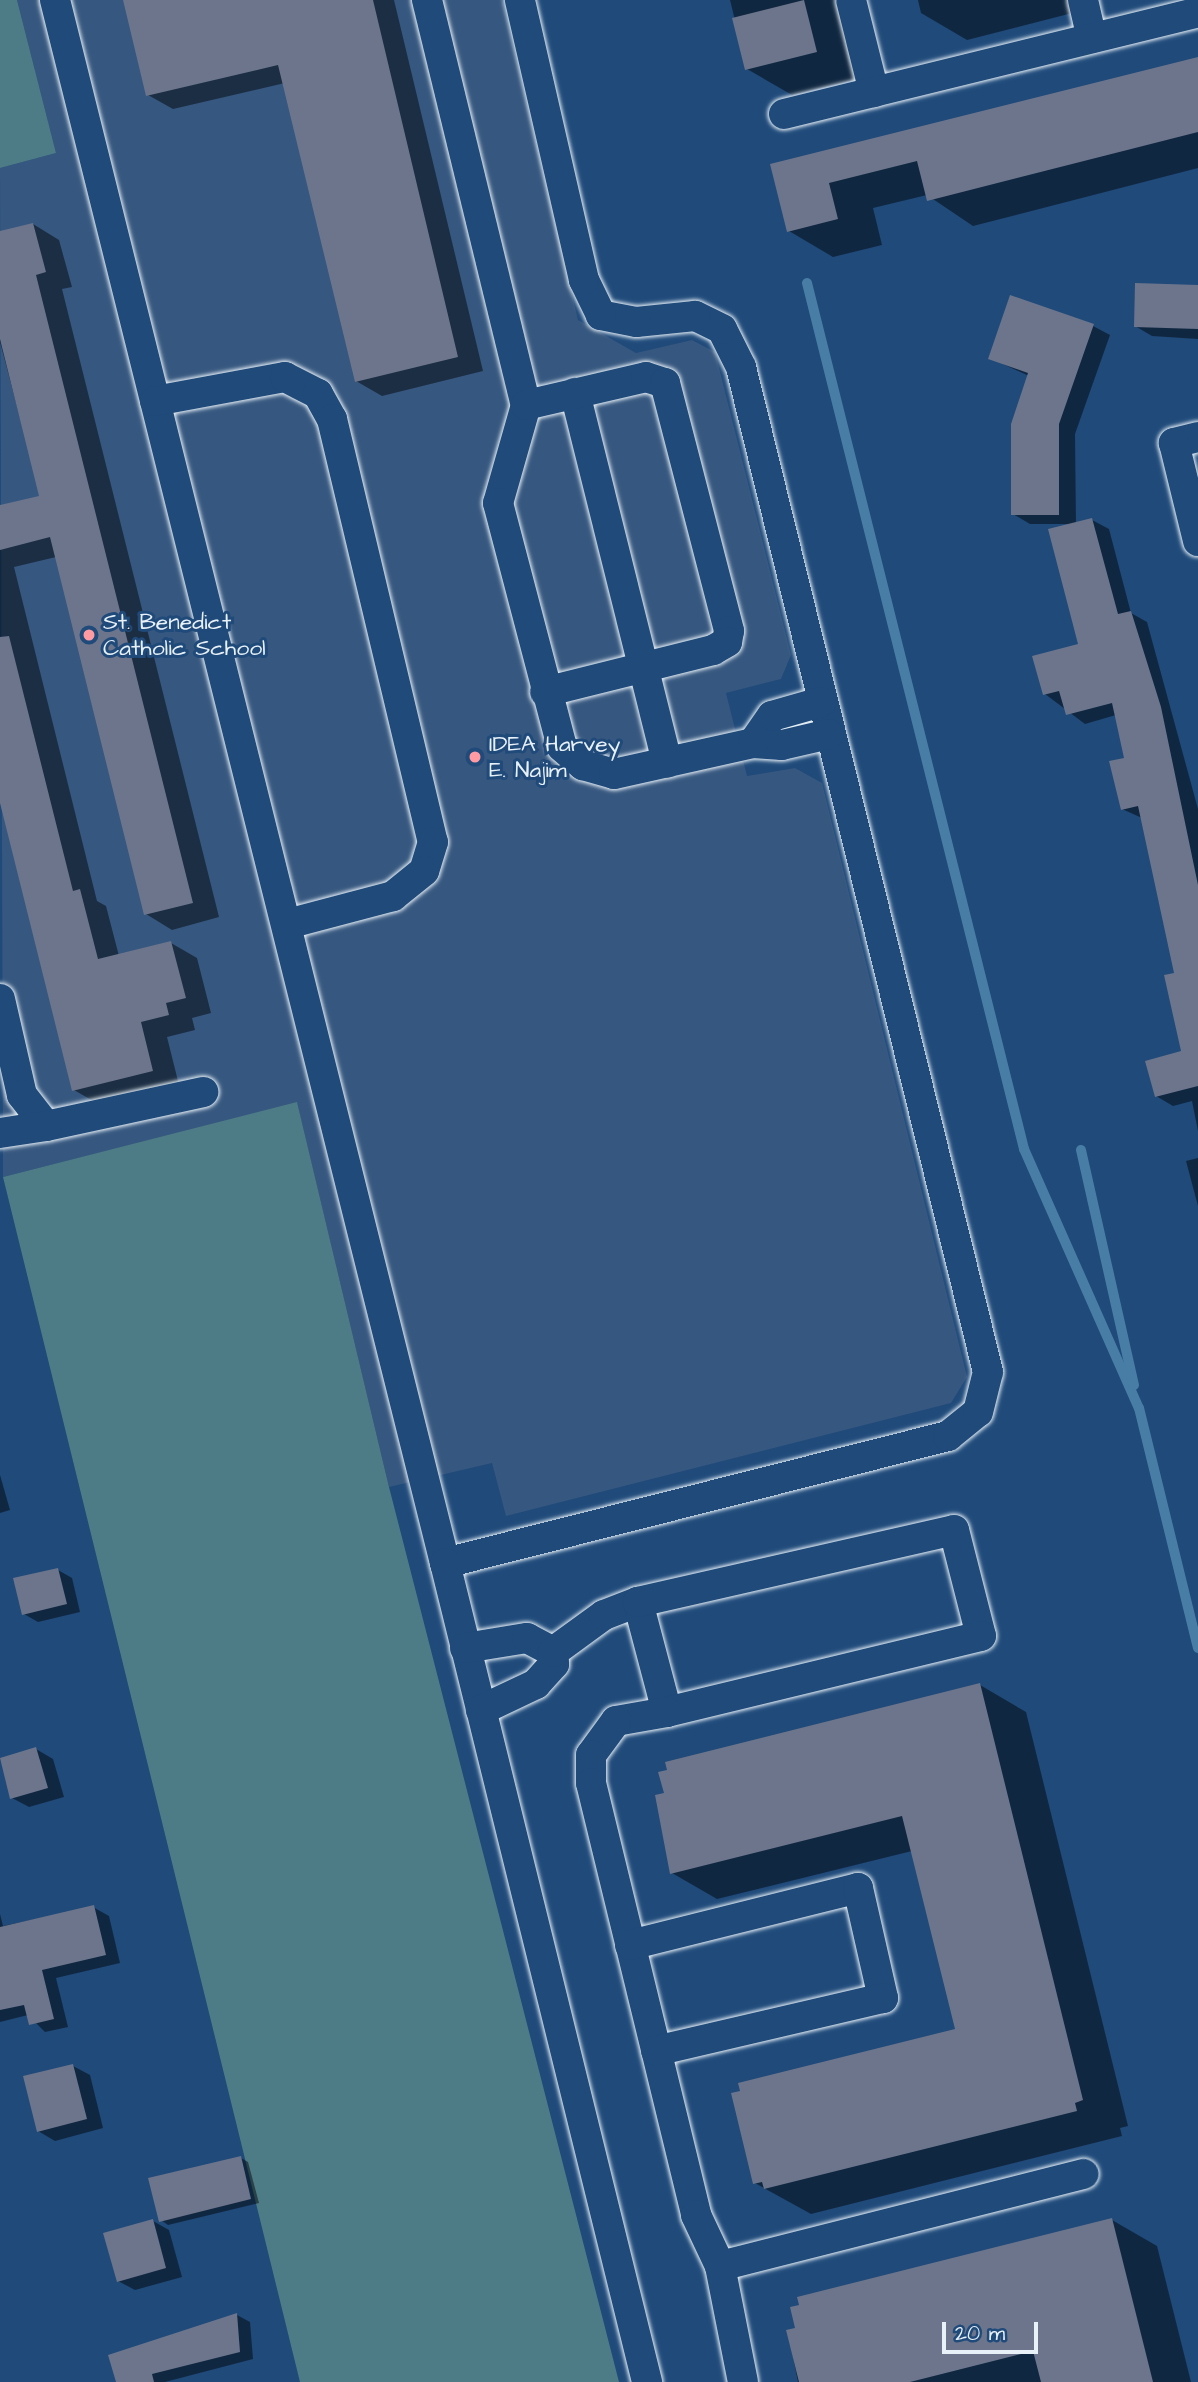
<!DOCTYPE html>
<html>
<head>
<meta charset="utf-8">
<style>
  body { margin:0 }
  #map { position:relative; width:1198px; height:2382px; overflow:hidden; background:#1f4a7a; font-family:"Architects Daughter",sans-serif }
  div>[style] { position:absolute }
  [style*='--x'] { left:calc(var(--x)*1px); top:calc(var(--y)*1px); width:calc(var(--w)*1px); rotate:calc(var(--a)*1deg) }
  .built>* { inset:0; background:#36577f }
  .green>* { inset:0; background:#4e7c86 }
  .shadow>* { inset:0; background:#0007 }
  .stream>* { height:10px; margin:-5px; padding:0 5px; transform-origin:5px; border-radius:5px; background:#487da5 }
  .building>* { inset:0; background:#6c758c }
  .roads { filter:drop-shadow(0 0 2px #e8f1f8) drop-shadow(0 0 2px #e8f1f8) }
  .minor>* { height:30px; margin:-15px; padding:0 15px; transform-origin:15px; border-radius:15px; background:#1f4a7a }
  .dots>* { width:19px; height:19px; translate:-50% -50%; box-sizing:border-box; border:4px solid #1f4a7a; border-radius:50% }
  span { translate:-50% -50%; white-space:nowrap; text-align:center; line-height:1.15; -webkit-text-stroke:6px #1f4a7a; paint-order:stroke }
  .poi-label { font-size:23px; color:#e8f1f8 }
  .left { translate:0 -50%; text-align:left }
  .scale { position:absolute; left:942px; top:2322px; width:96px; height:32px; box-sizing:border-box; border:4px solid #e8f1f8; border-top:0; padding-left:9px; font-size:21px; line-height:24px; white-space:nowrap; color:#e8f1f8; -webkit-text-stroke:5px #1f4a7a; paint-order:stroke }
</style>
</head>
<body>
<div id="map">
  <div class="built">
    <div style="clip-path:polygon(17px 0,502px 0,578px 320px,636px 353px,692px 340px,715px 352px,791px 655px,781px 679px,726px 693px,747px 776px,795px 768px,822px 783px,967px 1377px,951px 1403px,506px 1516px,492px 1463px,389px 1487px,297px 1103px,3px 1177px,0 168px,56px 153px)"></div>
  </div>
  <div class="green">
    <div style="clip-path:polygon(0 0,17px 0,56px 153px,0 168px)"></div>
    <div style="clip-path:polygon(297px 1102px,389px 1487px,619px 2382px,300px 2382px,3px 1177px)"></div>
  </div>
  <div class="shadow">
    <div style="clip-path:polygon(125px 0,394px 0,483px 371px,382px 396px,356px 381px,285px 83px,173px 109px,148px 95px)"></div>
    <div style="clip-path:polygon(730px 0,842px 0,862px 78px,792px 95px,747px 69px)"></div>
    <div style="clip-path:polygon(918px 0,1081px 0,1084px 10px,967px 40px,921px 13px)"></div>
    <div style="clip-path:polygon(1198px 59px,1198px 168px,973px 226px,927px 195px,873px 208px,882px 245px,833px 257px,789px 231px,772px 166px)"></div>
    <div style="clip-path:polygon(33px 224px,59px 240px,72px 287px,62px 289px,219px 917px,172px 930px,146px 914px,56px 557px,14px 567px,97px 901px,106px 906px,119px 956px,171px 943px,197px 958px,211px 1013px,192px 1018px,195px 1030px,167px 1037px,179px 1085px,100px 1105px,74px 1090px,0 796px,0 507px,41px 497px,0 342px,0 233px)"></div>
    <div style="clip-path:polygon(1198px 287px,1198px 339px,1152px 336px,1135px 326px)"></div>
    <div style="clip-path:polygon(1093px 326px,1110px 335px,1075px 434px,1076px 524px,1092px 520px,1109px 529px,1131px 613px,1147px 622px,1198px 809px,1198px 1131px,1192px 1101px,1173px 1106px,1156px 1096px,1182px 1053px,1176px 974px,1142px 818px,1122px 809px,1126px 759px,1116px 715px,1085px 724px,1045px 694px,1080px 645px,1071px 524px,1030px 524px,1013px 514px,1029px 376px,990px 358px)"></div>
    <div style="clip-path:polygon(1198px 1158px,1198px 1206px,1186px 1161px)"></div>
    <div style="clip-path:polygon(0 1475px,10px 1510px,0 1513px)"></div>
    <div style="clip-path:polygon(58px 1570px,72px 1578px,80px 1612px,38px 1622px,24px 1614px)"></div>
    <div style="clip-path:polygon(980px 1685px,1026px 1712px,1128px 2126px,1120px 2128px,1122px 2136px,811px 2214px,755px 2183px,957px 2031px,912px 1851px,717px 1899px,672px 1873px)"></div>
    <div style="clip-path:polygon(36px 1749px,53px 1759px,64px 1797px,29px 1807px,12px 1798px)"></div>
    <div style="clip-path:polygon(93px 1907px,109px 1916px,120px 1963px,56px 1978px,68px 2027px,45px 2032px,28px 2015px,0 2022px,0 1914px,3px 1926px)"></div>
    <div style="clip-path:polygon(73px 2066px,90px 2075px,103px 2128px,55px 2141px,38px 2131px)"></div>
    <div style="clip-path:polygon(241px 2158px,248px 2162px,259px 2203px,168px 2225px,161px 2220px)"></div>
    <div style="clip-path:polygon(1112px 2220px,1157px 2246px,1191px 2382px,798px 2382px,788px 2332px)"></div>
    <div style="clip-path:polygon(153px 2221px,169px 2230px,182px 2277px,135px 2290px,118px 2281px)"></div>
    <div style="clip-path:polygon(237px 2315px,250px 2322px,253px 2359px,165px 2382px,118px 2382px,110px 2356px)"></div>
  </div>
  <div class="stream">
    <div style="--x:807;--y:283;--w:893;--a:75.93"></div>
    <div style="--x:1024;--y:1149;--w:283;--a:66.1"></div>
    <div style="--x:1139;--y:1408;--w:247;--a:76.2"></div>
    <div style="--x:1081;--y:1150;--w:241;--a:77.3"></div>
  </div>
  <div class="building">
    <div style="clip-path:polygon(123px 0,373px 0,458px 357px,355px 382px,278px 65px,146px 96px)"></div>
    <div style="clip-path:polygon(804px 0,817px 52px,745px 70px,732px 18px)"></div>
    <div style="clip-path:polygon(1198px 57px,1198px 132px,927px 201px,917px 161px,829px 183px,838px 219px,787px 232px,770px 164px)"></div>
    <div style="clip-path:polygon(33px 223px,46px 272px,36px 275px,193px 903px,144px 915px,50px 537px,0 550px,0 505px,39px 496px,0 339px,0 231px)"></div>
    <div style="clip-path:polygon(1135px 283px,1198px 285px,1198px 329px,1134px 327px)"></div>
    <div style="clip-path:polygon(1010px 295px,1094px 324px,1059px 424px,1059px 515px,1011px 515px,1011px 424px,1028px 373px,988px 359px)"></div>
    <div style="clip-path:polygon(1092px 518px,1118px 614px,1131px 611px,1161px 707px,1198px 885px,1198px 1086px,1155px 1097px,1145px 1061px,1181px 1051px,1164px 975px,1174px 973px,1138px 806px,1121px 810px,1109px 761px,1124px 758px,1112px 703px,1066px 715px,1059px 691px,1043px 695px,1032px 656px,1078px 644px,1048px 529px)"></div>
    <div style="clip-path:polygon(9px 636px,73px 891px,80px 889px,98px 959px,171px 941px,186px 998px,166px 1003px,169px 1015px,141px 1022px,153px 1071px,72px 1091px,0 803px,0 637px)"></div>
    <div style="clip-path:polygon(58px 1568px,67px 1604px,22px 1615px,13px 1578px)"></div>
    <div style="clip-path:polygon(980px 1683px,1083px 2100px,1075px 2103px,1077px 2111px,764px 2189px,762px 2182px,753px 2184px,731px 2093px,740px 2091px,738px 2083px,955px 2029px,902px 1816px,670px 1874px,655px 1795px,664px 1793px,658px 1772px,667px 1770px,665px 1762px)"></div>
    <div style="clip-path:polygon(36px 1747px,48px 1788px,10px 1799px,0 1758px)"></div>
    <div style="clip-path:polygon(94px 1905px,106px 1955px,42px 1970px,54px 2019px,29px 2025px,24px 2005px,0 2010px,0 1927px)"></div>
    <div style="clip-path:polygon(73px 2064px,87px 2119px,37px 2132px,23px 2076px)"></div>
    <div style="clip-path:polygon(241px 2156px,251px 2199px,159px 2222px,148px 2178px)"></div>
    <div style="clip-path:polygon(1112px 2218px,1153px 2382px,1041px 2382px,1033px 2351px,910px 2382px,799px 2382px,786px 2330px,795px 2328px,790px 2307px,799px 2305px,797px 2297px)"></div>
    <div style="clip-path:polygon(153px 2219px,166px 2268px,117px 2282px,103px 2233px)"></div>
    <div style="clip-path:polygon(237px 2313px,240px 2352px,152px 2374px,154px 2382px,116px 2382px,108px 2355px)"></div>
  </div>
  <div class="roads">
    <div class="minor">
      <div style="--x:55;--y:0;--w:1611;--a:75.99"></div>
      <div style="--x:445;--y:1563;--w:519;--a:-14.17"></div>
      <div style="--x:948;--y:1436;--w:38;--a:-39"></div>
      <div style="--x:978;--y:1412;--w:41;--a:-76"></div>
      <div style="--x:988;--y:1372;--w:1035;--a:-103.81"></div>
      <div style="--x:741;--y:367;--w:42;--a:-116.6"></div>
      <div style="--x:722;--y:329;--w:30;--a:-154"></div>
      <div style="--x:695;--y:316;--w:59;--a:174.2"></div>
      <div style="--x:636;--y:322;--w:36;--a:-169"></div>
      <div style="--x:601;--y:315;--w:39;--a:-116"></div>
      <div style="--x:584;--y:280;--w:287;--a:-102.9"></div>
      <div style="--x:427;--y:0;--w:417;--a:76.3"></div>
      <div style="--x:526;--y:405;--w:102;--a:105.9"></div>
      <div style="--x:498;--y:503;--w:252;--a:75.3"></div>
      <div style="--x:562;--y:747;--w:28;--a:41"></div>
      <div style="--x:583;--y:765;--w:32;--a:16"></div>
      <div style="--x:614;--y:774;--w:142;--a:-12.6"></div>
      <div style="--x:753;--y:743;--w:29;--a:4"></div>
      <div style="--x:782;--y:745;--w:48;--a:-13.2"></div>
      <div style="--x:851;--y:0;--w:95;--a:76"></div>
      <div style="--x:1083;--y:0;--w:39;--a:77"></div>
      <div style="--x:784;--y:114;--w:426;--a:-13.8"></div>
      <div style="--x:575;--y:393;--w:381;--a:76"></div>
      <div style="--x:155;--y:401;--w:132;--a:-10.5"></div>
      <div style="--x:285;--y:377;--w:37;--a:27"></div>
      <div style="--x:318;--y:394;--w:29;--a:61"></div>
      <div style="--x:332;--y:419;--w:435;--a:76.6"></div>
      <div style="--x:433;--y:842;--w:30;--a:107"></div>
      <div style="--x:424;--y:871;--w:40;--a:141"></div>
      <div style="--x:393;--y:896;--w:110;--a:165.2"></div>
      <div style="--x:526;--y:405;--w:123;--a:-13.1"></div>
      <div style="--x:646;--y:377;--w:20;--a:18"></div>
      <div style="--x:665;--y:383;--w:256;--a:75.5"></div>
      <div style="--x:729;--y:631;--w:11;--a:100"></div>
      <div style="--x:727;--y:642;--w:16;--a:150"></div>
      <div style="--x:713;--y:650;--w:173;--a:166"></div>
      <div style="--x:1198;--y:437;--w:25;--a:166"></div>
      <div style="--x:1174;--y:443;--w:101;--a:76.2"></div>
      <div style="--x:753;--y:743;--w:33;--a:-55"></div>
      <div style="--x:772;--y:716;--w:51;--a:-15.9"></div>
      <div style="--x:0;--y:999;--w:98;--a:77.1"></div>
      <div style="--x:22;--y:1095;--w:39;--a:52"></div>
      <div style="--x:46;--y:1126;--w:161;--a:-12.2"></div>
      <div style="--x:0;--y:1133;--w:47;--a:-8.7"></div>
      <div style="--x:445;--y:1563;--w:844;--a:76.14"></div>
      <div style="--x:465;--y:1648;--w:63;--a:-9.2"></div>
      <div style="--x:527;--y:1638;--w:30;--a:28"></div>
      <div style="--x:553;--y:1652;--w:12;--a:85"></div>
      <div style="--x:554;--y:1664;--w:27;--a:132"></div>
      <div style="--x:536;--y:1684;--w:61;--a:154.7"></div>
      <div style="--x:553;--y:1652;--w:63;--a:-36"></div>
      <div style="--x:604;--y:1615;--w:36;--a:-21"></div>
      <div style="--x:667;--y:1712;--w:114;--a:-104.8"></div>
      <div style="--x:638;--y:1602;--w:324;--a:-12.8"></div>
      <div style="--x:954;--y:1530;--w:109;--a:75.7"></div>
      <div style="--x:981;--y:1636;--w:323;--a:166.4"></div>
      <div style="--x:667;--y:1712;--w:52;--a:170"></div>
      <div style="--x:616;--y:1721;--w:42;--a:126.3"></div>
      <div style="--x:591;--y:1755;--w:28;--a:90"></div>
      <div style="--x:591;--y:1783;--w:445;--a:76.3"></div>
      <div style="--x:696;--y:2215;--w:56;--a:64.8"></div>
      <div style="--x:720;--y:2266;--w:118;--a:78.8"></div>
      <div style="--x:630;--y:1945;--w:235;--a:-14"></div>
      <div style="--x:858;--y:1888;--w:113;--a:77.2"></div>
      <div style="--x:883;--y:1998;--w:233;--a:166.9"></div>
      <div style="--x:720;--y:2266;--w:375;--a:-14.2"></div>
    </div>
  </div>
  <div class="dots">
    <div style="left:89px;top:635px;background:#ff9aa2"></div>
    <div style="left:475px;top:757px;background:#ff9aa2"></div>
  </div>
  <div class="poi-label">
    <span class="left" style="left:103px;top:635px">St. Benedict<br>Catholic School</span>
    <span class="left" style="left:489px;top:757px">IDEA Harvey<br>E. Najim</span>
  </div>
  <div class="scale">20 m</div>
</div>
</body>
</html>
